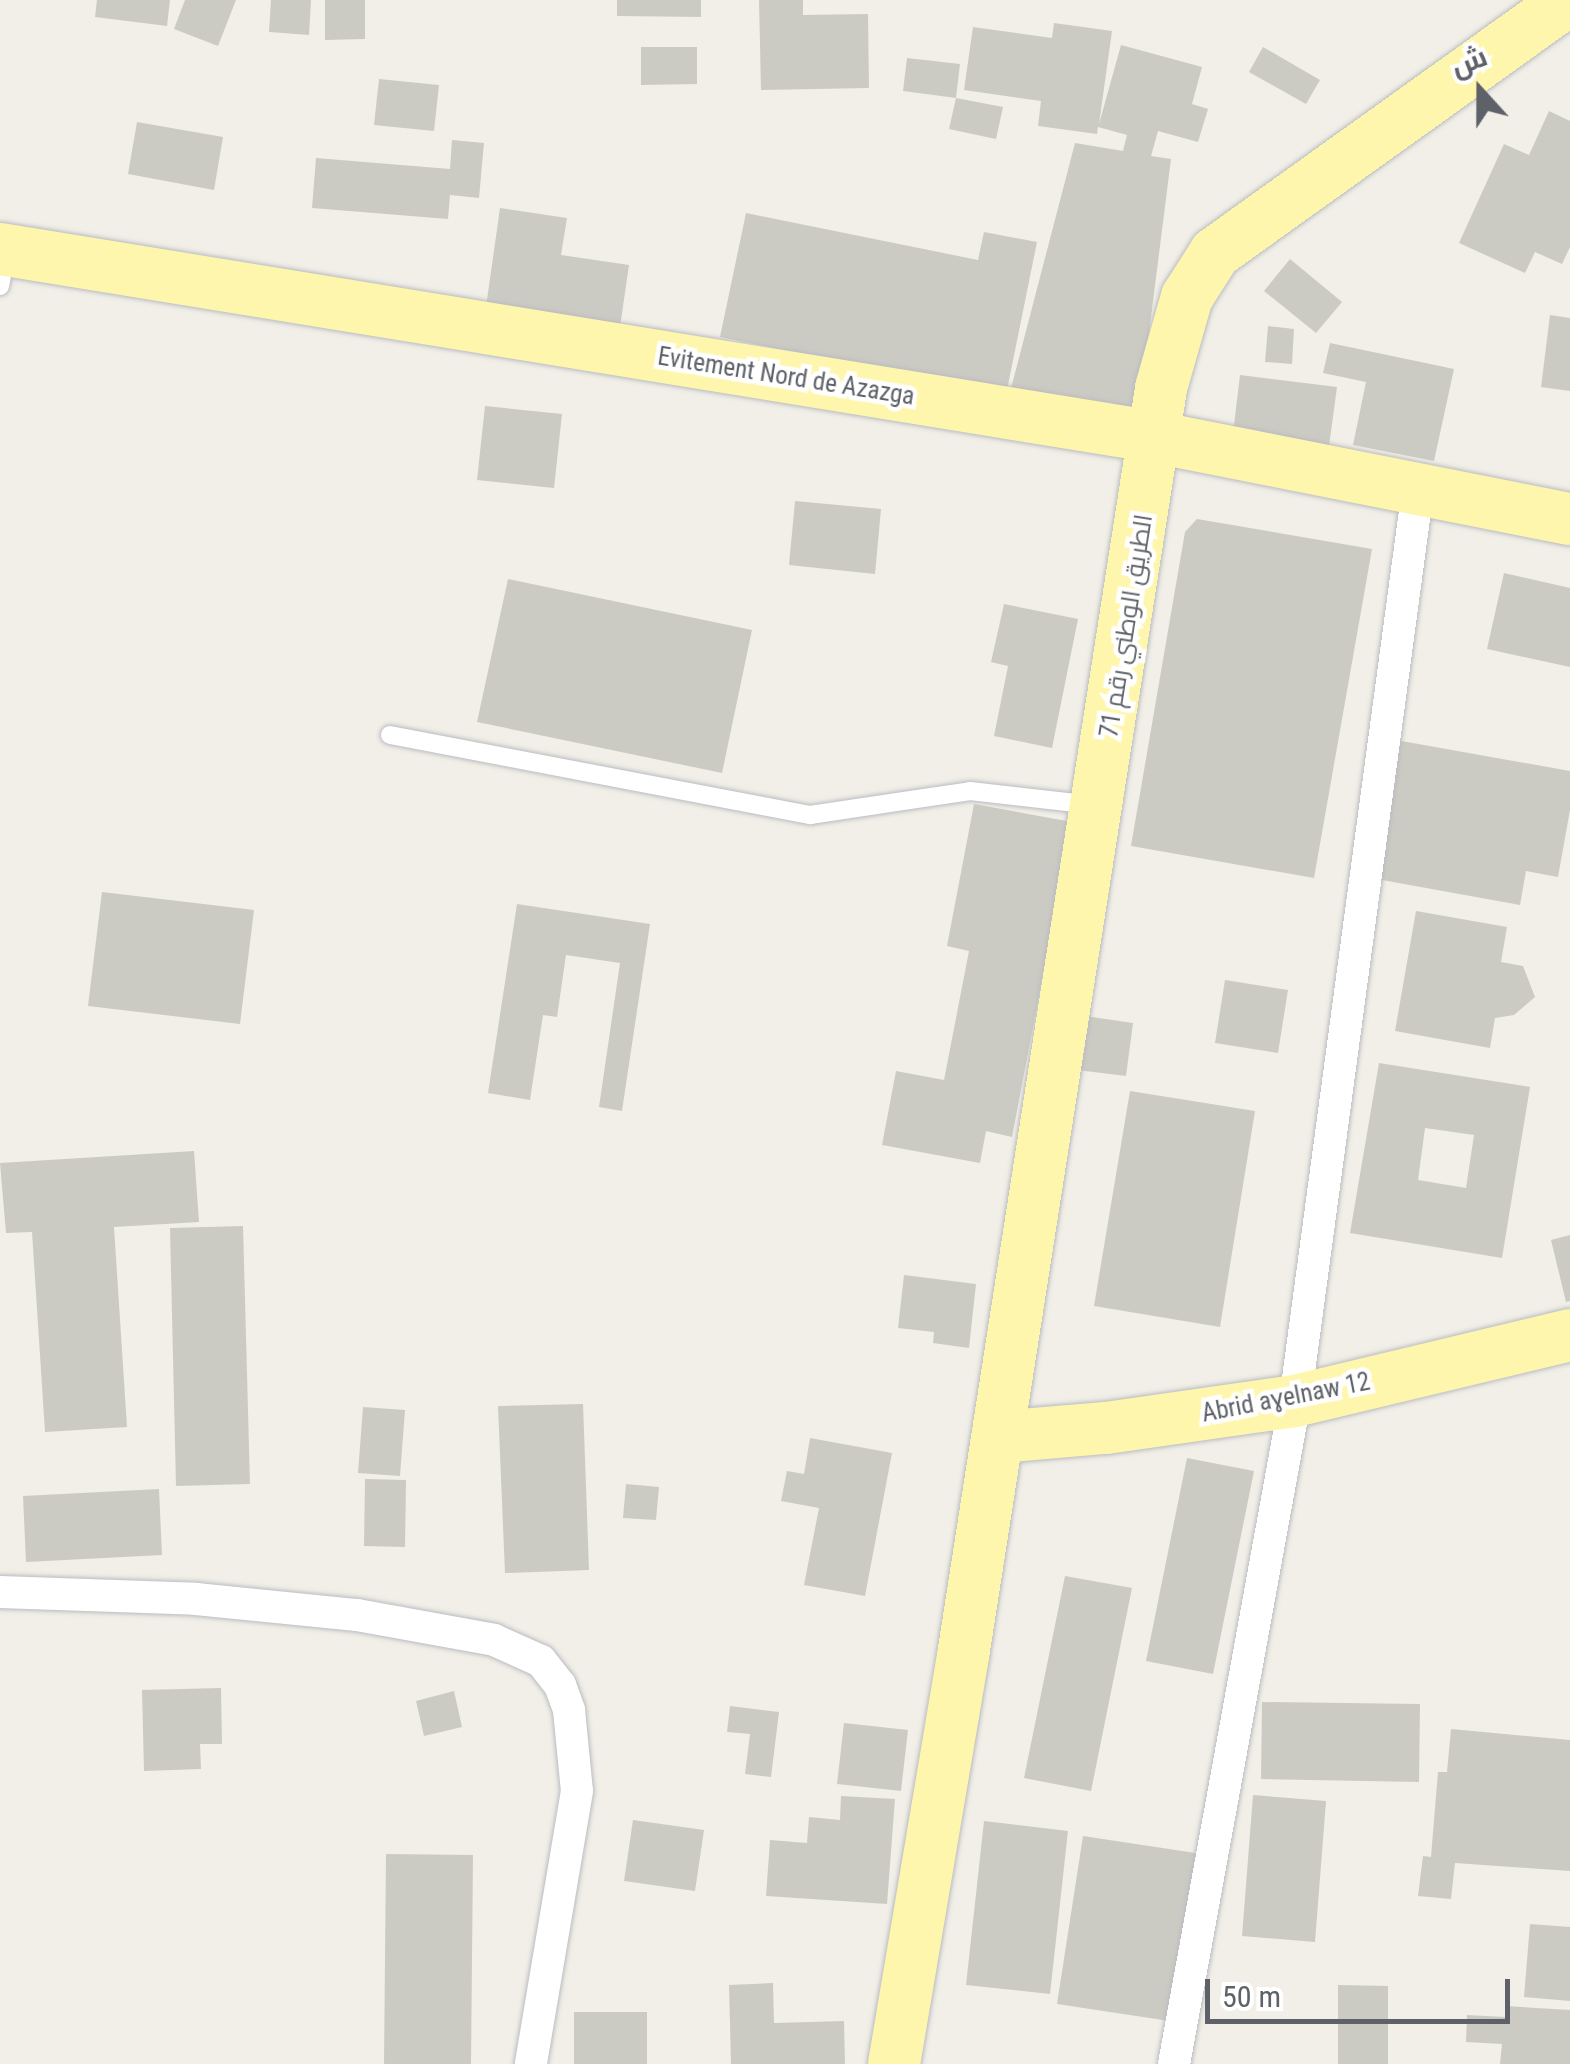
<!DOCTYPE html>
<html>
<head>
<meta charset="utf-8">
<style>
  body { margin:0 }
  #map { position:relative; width:1570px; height:2064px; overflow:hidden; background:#f1efe7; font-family:"Roboto Condensed",Cairo,sans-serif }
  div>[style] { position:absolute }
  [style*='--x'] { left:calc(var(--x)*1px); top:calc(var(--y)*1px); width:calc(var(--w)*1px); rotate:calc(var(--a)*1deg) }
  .building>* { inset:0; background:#cccbc3 }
  .roads { filter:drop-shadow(0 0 2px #babcc1) drop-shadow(0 0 2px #babcc1) }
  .lane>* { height:18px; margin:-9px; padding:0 9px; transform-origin:9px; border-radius:9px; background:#fff }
  .street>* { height:32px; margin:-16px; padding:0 16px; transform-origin:16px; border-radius:16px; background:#fff }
  .primary>* { height:52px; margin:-26px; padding:0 26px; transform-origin:26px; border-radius:26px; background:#fff6ae }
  span { translate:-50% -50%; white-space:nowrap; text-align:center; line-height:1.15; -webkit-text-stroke:9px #fff; paint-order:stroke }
  .street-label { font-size:25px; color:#5e6268 }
  .north { position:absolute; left:1430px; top:40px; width:100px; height:100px; -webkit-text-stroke:8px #fff; paint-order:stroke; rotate:339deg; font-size:28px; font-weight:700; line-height:40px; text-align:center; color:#5e6268 }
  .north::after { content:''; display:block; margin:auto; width:35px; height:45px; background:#5e6268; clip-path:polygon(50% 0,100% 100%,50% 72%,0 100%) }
  .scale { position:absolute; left:1205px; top:1979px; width:305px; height:45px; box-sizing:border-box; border:5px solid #5e6268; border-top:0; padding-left:12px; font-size:30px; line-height:35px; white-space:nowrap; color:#5e6268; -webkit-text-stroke:8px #fff; paint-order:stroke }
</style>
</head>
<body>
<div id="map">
  <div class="building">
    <div style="clip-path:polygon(97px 0,170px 0,167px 26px,95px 17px)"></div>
    <div style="clip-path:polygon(185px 0,236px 0,218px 46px,174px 29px)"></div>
    <div style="clip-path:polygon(271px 0,311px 0,309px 35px,269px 32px)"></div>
    <div style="clip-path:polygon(325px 0,365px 0,365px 39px,325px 40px)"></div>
    <div style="clip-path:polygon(617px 0,701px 0,701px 17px,617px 16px)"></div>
    <div style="clip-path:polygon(759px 0,803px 0,803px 15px,868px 14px,869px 88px,761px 90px)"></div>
    <div style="clip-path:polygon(1054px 23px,1112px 31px,1099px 124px,1121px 45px,1202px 67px,1192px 104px,1208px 109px,1198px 142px,1158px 131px,1151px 156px,1171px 159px,1139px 412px,1009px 396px,1075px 143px,1123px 151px,1127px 135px,1098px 127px,1097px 134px,1038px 126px,1041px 101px,964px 90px,973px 27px,1052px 38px)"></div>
    <div style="clip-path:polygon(641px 47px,697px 47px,697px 84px,641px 85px)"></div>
    <div style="clip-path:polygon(1263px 47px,1320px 80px,1306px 104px,1249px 72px)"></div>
    <div style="clip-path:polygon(907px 58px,960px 64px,956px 98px,903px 91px)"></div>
    <div style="clip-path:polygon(379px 79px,439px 85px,434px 131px,374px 125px)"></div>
    <div style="clip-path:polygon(956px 98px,1003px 107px,996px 139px,949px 129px)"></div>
    <div style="clip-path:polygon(1549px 111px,1570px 121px,1570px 247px,1562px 264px,1535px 252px,1525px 273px,1459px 243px,1504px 144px,1529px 155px)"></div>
    <div style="clip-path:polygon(137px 122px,223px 137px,214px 190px,128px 174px)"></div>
    <div style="clip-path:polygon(452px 140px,484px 143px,479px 198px,450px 195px,448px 219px,312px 208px,316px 158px,450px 169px)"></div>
    <div style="clip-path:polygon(500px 208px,567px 218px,561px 255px,629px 265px,620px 327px,486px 307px)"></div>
    <div style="clip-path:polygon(746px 213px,978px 260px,984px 232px,1037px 242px,1006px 395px,720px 337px)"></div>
    <div style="clip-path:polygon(1290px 259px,1342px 302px,1316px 333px,1264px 291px)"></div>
    <div style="clip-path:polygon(1550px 315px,1570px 318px,1570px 391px,1541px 387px)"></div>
    <div style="clip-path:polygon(1268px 326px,1294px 329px,1292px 364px,1265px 362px)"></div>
    <div style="clip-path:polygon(1330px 343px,1454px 369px,1434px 461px,1353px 445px,1366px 382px,1323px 373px)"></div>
    <div style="clip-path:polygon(1240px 375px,1337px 387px,1327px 461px,1231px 450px)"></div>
    <div style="clip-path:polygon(485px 406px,562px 414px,554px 488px,477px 480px)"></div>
    <div style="clip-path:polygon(795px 501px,881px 509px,875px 574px,789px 565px)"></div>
    <div style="clip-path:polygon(1197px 519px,1372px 549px,1314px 878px,1131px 846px,1185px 532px)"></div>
    <div style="clip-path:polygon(1504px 573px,1570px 588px,1570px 667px,1487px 649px)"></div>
    <div style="clip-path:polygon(508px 579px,752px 630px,722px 773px,477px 722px)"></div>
    <div style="clip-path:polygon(1004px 604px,1078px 619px,1052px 748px,994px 736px,1008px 666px,991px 662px)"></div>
    <div style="clip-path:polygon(1396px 740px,1570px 771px,1570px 810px,1558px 877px,1526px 871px,1520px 905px,1371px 878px)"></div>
    <div style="clip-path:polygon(974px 804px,1072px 822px,1012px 1137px,986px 1131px,980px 1163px,882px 1145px,896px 1071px,944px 1080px,969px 951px,947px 946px)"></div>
    <div style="clip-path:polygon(102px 892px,254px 910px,240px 1024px,88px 1006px)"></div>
    <div style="clip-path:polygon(517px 904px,650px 924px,622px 1111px,599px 1107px,620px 963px,566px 955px,557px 1017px,543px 1015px,530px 1100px,488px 1093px)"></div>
    <div style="clip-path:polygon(1416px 911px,1507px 927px,1501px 962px,1523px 966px,1535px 997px,1514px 1015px,1495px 1018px,1490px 1048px,1395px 1031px)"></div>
    <div style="clip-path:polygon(1225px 980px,1288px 990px,1278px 1053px,1215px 1043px)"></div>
    <div style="clip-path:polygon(1085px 1016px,1133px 1023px,1126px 1076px,1077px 1070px)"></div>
    <div style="clip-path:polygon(evenodd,1379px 1063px,1530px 1087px,1502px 1258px,1350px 1233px,1379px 1063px,1425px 1128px,1474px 1135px,1466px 1188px,1418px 1180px,1425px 1128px)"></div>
    <div style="clip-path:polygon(1130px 1091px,1255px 1111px,1220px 1327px,1094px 1306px)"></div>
    <div style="clip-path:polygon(194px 1151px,199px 1222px,114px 1227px,127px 1427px,45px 1432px,32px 1232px,6px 1233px,0 1163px)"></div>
    <div style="clip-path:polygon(243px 1226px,250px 1484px,176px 1486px,170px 1228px)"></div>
    <div style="clip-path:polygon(1570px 1235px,1570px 1301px,1566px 1302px,1551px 1240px)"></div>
    <div style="clip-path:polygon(904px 1275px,976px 1284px,969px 1348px,933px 1343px,934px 1332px,898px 1328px)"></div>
    <div style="clip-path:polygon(583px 1404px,589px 1570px,505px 1573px,498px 1406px)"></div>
    <div style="clip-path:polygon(363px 1407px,405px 1410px,400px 1476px,358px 1473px)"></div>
    <div style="clip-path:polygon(810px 1438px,892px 1453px,865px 1596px,804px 1585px,819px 1508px,781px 1501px,787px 1471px,804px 1474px)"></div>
    <div style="clip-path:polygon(1187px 1458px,1254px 1471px,1213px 1674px,1146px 1661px)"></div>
    <div style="clip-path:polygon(365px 1479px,406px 1480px,405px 1547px,364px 1546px)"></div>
    <div style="clip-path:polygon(626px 1484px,659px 1487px,656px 1520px,623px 1518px)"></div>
    <div style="clip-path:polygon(159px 1489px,162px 1555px,26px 1562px,23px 1496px)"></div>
    <div style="clip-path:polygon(1065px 1576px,1132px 1588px,1091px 1791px,1024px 1778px)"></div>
    <div style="clip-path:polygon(221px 1688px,222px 1744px,200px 1744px,201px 1769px,144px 1771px,142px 1690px)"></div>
    <div style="clip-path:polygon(454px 1691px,462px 1727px,424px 1736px,416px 1701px)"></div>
    <div style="clip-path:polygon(1262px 1702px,1420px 1704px,1419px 1782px,1261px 1779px)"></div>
    <div style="clip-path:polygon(730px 1706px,779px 1712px,771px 1777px,745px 1774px,750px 1734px,727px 1732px)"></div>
    <div style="clip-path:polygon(844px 1723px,908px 1730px,901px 1791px,837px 1784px)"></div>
    <div style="clip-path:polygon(1451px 1729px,1570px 1740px,1570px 1871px,1455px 1863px,1451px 1899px,1418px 1896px,1423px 1856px,1431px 1857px,1438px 1772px,1447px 1772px)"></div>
    <div style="clip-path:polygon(1253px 1795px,1326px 1801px,1315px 1942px,1242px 1936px)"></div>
    <div style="clip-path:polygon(841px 1796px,895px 1799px,887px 1904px,766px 1896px,770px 1840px,807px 1843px,809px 1817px,840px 1820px)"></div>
    <div style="clip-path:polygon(633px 1820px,704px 1830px,695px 1891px,624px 1881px)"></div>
    <div style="clip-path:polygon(984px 1821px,1068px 1831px,1050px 1994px,966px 1985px)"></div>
    <div style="clip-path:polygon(1083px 1836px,1202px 1854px,1176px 2022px,1057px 2004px)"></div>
    <div style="clip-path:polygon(386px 1854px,473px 1855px,471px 2064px,384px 2064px)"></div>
    <div style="clip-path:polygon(1530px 1924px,1570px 1927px,1570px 2001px,1524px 1997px)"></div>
    <div style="clip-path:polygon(773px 1983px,774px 2023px,844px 2021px,845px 2064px,731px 2064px,729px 1985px)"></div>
    <div style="clip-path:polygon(1338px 1985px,1388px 1986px,1388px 2064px,1338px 2064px)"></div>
    <div style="clip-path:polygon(1506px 2006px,1570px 2010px,1570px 2064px,1500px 2064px,1502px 2044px,1466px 2042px,1467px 2015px,1505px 2017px)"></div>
    <div style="clip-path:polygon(574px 2012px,647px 2012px,647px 2064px,574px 2064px)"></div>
  </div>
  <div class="roads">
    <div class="lane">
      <div style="--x:0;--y:286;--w:32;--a:-79"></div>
      <div style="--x:390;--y:735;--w:428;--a:10.8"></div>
      <div style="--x:810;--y:815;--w:162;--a:-8.5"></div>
      <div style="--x:970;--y:791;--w:124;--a:6.5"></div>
    </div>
    <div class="street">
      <div style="--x:0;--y:1592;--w:196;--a:2"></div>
      <div style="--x:196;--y:1599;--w:162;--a:5.7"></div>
      <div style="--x:357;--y:1615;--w:139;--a:10.3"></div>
      <div style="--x:494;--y:1640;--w:51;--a:24.1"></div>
      <div style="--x:541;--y:1661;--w:31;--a:52"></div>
      <div style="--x:560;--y:1685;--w:27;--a:70"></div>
      <div style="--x:569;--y:1710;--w:81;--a:84.4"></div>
      <div style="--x:577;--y:1791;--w:277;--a:99.6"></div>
      <div style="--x:1174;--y:2064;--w:674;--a:-79.66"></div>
      <div style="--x:1295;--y:1401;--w:920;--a:-82.32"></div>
    </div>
    <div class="primary">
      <div style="--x:0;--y:249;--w:1170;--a:9.24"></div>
      <div style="--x:1155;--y:437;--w:423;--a:11.2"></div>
      <div style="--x:998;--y:1437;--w:108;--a:-4.8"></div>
      <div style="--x:1106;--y:1428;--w:191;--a:-8.1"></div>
      <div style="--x:1295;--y:1401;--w:283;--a:-13.5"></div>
      <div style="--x:894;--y:2064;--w:414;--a:-80.4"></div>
      <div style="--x:963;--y:1656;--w:1283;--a:-81.12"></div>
      <div style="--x:1161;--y:388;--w:95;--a:-74.1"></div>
      <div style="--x:1187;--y:297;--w:52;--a:-57.5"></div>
      <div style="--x:1215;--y:253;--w:434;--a:-35.6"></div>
    </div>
  </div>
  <div class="street-label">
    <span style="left:786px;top:377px;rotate:9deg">Evitement Nord de Azazga</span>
    <span style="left:1127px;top:626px;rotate:-81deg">الطريق الوطني رقم 71</span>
    <span style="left:1286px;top:1398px;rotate:-11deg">Abrid aɣelnaw 12</span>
  </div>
  <div class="north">ش</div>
  <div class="scale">50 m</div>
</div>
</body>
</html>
